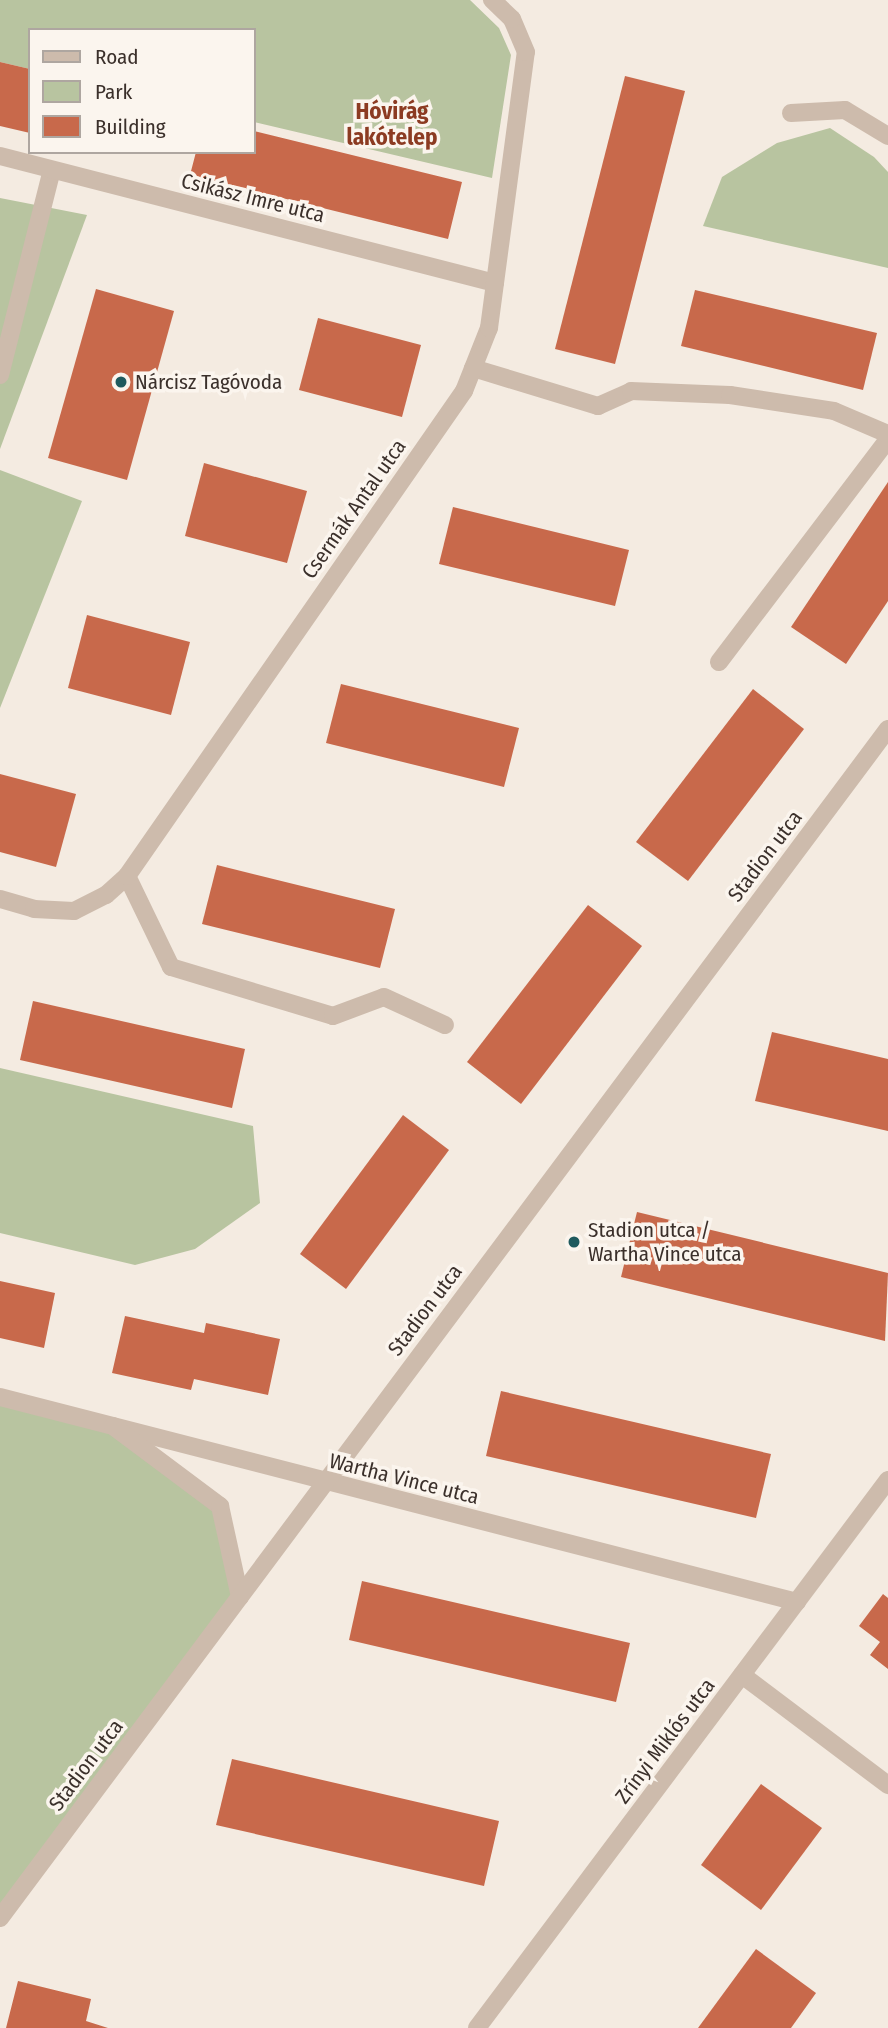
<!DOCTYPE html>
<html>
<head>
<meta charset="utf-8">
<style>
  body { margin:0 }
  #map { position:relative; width:888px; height:2028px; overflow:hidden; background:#f4ebe1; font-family:"Fira Sans Condensed",sans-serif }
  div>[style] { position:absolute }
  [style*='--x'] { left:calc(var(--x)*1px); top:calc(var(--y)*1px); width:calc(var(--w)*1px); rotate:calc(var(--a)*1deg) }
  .green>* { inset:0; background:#b8c4a0 }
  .building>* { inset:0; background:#c8694b }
  .service>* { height:18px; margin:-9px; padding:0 9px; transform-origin:9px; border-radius:9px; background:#cdbbac }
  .pedestrian>* { height:18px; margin:-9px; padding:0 9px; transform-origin:9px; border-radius:9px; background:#cdbbac }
  .minor>* { height:18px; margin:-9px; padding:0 9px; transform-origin:9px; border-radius:9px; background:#cdbbac }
  .tertiary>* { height:18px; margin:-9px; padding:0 9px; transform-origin:9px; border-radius:9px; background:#cdbbac }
  .dots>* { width:19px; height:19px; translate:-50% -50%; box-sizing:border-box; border:4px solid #fbf5ee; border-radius:50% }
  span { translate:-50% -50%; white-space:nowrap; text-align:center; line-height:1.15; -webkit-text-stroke:7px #fbf5ee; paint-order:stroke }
  .street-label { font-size:21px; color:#3b302b }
  .poi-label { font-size:21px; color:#3b302b }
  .left { translate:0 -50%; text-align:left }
  .neighbourhood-label { font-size:23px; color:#8c3b22; font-weight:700 }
  .legend { position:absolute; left:28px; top:28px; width:228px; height:126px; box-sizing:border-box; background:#fbf5ee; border:2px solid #aea6a0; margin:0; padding:9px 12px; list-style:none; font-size:21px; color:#3b302b }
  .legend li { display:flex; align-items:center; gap:14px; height:35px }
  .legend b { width:35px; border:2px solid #aea6a0 }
</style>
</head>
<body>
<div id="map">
  <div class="green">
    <div style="clip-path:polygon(0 0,470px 0,499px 28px,511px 55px,492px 178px,254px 122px,254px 30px,30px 30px,30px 69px,0 62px)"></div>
    <div style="clip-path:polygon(830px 128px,874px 157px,888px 172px,888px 268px,703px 226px,722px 177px,777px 143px)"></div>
    <div style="clip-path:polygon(0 198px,87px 215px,0 449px)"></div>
    <div style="clip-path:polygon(0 470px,82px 501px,0 708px)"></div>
    <div style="clip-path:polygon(0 1068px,253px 1126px,260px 1203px,195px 1249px,135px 1265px,0 1233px)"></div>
    <div style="clip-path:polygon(0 1397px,113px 1426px,220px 1506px,240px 1597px,0 1918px)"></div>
  </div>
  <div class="building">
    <div style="clip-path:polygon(0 62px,30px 69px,30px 133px,0 126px)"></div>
    <div style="clip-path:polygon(625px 76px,685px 91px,615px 364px,555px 349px)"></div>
    <div style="clip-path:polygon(254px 131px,462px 182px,448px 239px,190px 175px,196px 152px,254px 152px)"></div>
    <div style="clip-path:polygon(96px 289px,174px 311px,127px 480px,48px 458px)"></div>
    <div style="clip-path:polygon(695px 290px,877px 333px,863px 390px,681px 346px)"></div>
    <div style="clip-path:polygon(318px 318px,421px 345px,402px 417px,299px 390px)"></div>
    <div style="clip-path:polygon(204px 463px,307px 491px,287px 563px,185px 536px)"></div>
    <div style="clip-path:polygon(888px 482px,888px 601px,846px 664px,791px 627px)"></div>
    <div style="clip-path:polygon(453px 507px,629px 550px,615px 606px,439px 564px)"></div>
    <div style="clip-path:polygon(87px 615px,190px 642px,171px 715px,68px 688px)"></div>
    <div style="clip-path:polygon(341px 684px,519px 728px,504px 787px,326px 743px)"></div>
    <div style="clip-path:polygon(753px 689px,804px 729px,688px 881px,636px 842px)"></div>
    <div style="clip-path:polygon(0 774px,76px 794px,56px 867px,0 852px)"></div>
    <div style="clip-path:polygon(217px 865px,395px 909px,380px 968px,202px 924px)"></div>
    <div style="clip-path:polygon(588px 905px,642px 946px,521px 1104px,467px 1062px)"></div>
    <div style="clip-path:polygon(33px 1001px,245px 1049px,232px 1108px,20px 1060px)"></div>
    <div style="clip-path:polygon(772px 1032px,888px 1059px,888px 1131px,755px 1101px)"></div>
    <div style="clip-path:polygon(403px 1115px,449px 1150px,346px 1289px,300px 1254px)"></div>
    <div style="clip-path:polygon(637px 1212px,888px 1273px,885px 1341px,621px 1277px)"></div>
    <div style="clip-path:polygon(0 1281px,55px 1293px,44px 1348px,0 1338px)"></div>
    <div style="clip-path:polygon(125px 1316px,204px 1333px,206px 1323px,280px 1339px,268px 1395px,194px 1379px,191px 1390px,112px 1373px)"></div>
    <div style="clip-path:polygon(501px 1391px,771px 1454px,756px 1518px,486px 1456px)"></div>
    <div style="clip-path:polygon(362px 1581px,630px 1643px,616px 1702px,349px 1640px)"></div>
    <div style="clip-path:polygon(883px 1594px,888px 1598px,888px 1669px,870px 1655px,880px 1642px,859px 1626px)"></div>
    <div style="clip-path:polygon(232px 1759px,499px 1821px,484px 1886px,216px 1825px)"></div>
    <div style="clip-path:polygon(761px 1784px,822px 1828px,761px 1910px,701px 1865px)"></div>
    <div style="clip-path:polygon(756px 1949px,816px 1993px,791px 2028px,698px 2028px)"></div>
    <div style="clip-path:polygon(18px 1981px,91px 1999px,86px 2021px,108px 2028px,6px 2028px)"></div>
  </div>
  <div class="service">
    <div style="--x:0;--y:375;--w:211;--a:-75.8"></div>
    <div style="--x:127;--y:876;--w:101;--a:64.2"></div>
    <div style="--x:171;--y:967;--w:169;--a:16.8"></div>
    <div style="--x:742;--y:1675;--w:183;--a:37"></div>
  </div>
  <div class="pedestrian">
    <div style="--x:791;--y:113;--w:54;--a:-3.2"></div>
    <div style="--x:845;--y:110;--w:50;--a:31.2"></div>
    <div style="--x:719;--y:662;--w:280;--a:-52.8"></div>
    <div style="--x:333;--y:1016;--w:54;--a:-20.4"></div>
    <div style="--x:384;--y:997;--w:67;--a:24.7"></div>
  </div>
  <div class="minor">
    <div style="--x:0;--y:156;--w:511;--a:14.39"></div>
    <div style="--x:473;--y:368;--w:131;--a:16.9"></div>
    <div style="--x:598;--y:406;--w:36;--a:-24"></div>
    <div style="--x:631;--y:391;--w:99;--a:2.3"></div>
    <div style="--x:730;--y:395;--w:105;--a:8.7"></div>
    <div style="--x:834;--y:411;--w:59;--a:23.1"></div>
    <div style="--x:0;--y:899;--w:35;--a:16"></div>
    <div style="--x:34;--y:909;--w:40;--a:2.9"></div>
    <div style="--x:74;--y:911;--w:36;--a:-27"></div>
    <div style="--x:106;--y:895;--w:28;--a:-42"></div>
    <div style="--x:127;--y:876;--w:591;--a:-55.21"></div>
    <div style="--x:464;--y:391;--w:68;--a:-68.4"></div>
    <div style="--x:489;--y:328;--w:278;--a:-82.4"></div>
    <div style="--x:526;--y:52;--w:36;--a:-113"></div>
    <div style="--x:512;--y:19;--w:28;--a:-136"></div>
    <div style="--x:0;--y:1397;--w:823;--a:14.42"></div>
    <div style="--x:477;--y:2028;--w:685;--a:-53.13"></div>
  </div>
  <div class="tertiary">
    <div style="--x:113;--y:1426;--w:134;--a:36.8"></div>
    <div style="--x:220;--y:1506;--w:93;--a:77.6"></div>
    <div style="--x:0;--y:1918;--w:1484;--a:-53.25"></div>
  </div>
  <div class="dots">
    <div style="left:121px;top:382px;background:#1f5a5e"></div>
    <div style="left:574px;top:1242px;background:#1f5a5e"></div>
  </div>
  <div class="street-label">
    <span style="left:253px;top:198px;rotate:14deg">Csikász Imre utca</span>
    <span style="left:354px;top:509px;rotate:-55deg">Csermák Antal utca</span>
    <span style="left:765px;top:856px;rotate:-53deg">Stadion utca</span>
    <span style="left:425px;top:1310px;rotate:-53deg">Stadion utca</span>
    <span style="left:404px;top:1479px;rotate:14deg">Wartha Vince utca</span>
    <span style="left:665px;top:1741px;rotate:-53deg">Zrínyi Miklós utca</span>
    <span style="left:86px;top:1765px;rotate:-53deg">Stadion utca</span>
  </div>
  <div class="poi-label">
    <span class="left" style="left:135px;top:382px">Nárcisz Tagóvoda</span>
    <span class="left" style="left:588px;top:1242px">Stadion utca /<br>Wartha Vince utca</span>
  </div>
  <div class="neighbourhood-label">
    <span style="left:392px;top:124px">Hóvirág<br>lakótelep</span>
  </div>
  <ul class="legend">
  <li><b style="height:9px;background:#cdbbac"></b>Road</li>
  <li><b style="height:19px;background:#b8c4a0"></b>Park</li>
  <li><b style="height:19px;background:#c8694b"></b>Building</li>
  </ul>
</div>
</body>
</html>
